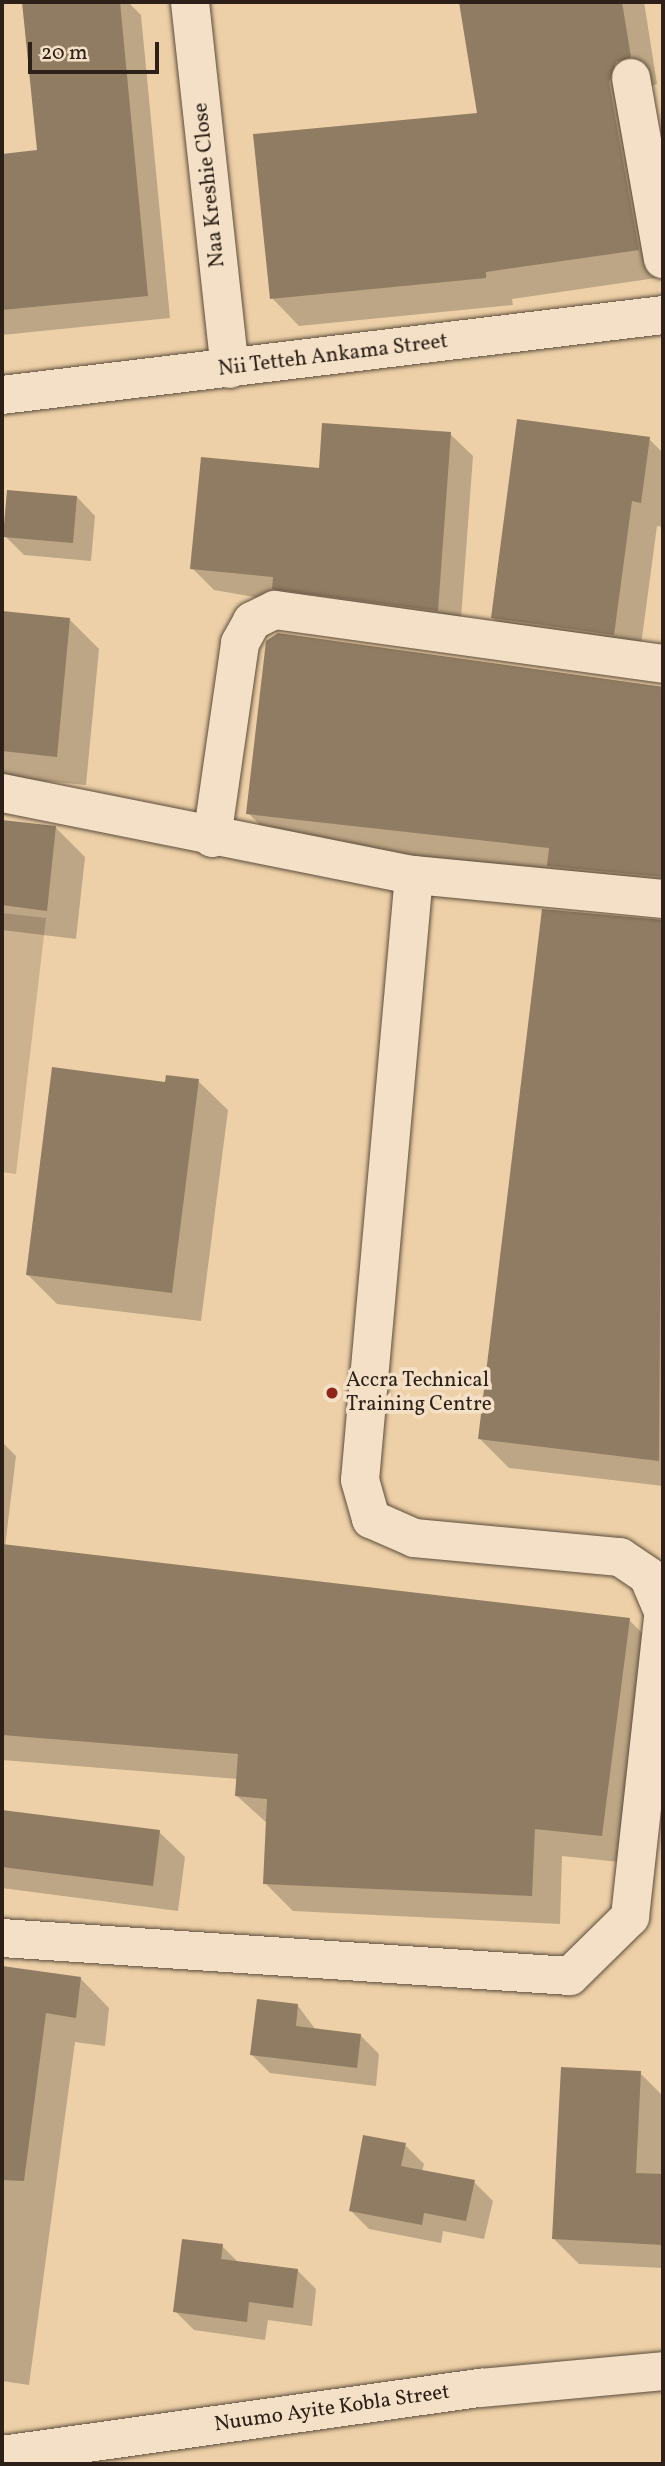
<!DOCTYPE html>
<html>
<head>
<meta charset="utf-8">
<style>
  body { margin:0 }
  #map { position:relative; width:665px; height:2466px; overflow:hidden; background:#edd0a7; font-family:Vollkorn,serif }
  div>[style] { position:absolute }
  [style*='--x'] { left:calc(var(--x)*1px); top:calc(var(--y)*1px); width:calc(var(--w)*1px); rotate:calc(var(--a)*1deg) }
  .green>* { inset:0; background:#ccb28f }
  .shadow>* { inset:0; background:#0003 }
  .building>* { inset:0; background:#907c62 }
  .roads { filter:drop-shadow(0 0 2px #5c4c3c) drop-shadow(0 0 2px #5c4c3c) }
  .minor>* { height:38px; margin:-19px; padding:0 19px; transform-origin:19px; border-radius:19px; background:#f3e0c6 }
  .dots>* { width:19px; height:19px; translate:-50% -50%; box-sizing:border-box; border:4px solid #f3e0c6; border-radius:50% }
  span { translate:-50% -50%; white-space:nowrap; text-align:center; line-height:1.15; -webkit-text-stroke:7px #f3e0c6; paint-order:stroke }
  .street-label { font-size:21px; color:#2c2018 }
  .poi-label { font-size:21px; color:#2c2018 }
  .left { translate:0 -50%; text-align:left }
  .frame { position:absolute; inset:0; border:4px solid #2c2018; pointer-events:none }
  .scale { position:absolute; left:28px; top:42px; width:131px; height:32px; box-sizing:border-box; border:4px solid #2c2018; border-top:0; padding-left:9px; font-size:21px; line-height:24px; white-space:nowrap; color:#2c2018; -webkit-text-stroke:5px #f3e0c6; paint-order:stroke }
</style>
</head>
<body>
<div id="map">
  <div class="green">
    <div style="clip-path:polygon(2px 913px,46px 918px,16px 1174px,2px 1172px)"></div>
  </div>
  <div class="shadow">
    <div style="clip-path:polygon(24px 2px,128px 2px,141px 15px,170px 318px,2px 335px,2px 156px,39px 152px)"></div>
    <div style="clip-path:polygon(461px 2px,644px 2px,657px 84px,643px 89px,663px 277px,512px 299px,513px 305px,299px 326px,272px 298px,479px 114px)"></div>
    <div style="clip-path:polygon(450px 434px,473px 456px,460px 632px,214px 590px,192px 568px,321px 470px)"></div>
    <div style="clip-path:polygon(649px 439px,663px 453px,663px 527px,657px 526px,639px 660px,518px 643px,492px 617px)"></div>
    <div style="clip-path:polygon(77px 497px,95px 516px,91px 561px,24px 555px,5px 536px)"></div>
    <div style="clip-path:polygon(2px 613px,70px 620px,99px 649px,86px 785px,2px 777px)"></div>
    <div style="clip-path:polygon(279px 634px,663px 687px,663px 903px,277px 842px,248px 813px)"></div>
    <div style="clip-path:polygon(2px 822px,56px 828px,85px 857px,76px 939px,2px 930px)"></div>
    <div style="clip-path:polygon(663px 922px,663px 1486px,509px 1468px,480px 1439px)"></div>
    <div style="clip-path:polygon(198px 1081px,228px 1110px,201px 1321px,57px 1304px,27px 1274px,167px 1083px)"></div>
    <div style="clip-path:polygon(2px 1442px,16px 1456px,5px 1547px,629px 1620px,657px 1648px,629px 1863px,562px 1856px,560px 1924px,293px 1911px,265px 1883px,268px 1824px,237px 1796px,238px 1779px,2px 1760px)"></div>
    <div style="clip-path:polygon(2px 1812px,159px 1832px,185px 1857px,178px 1911px,2px 1888px)"></div>
    <div style="clip-path:polygon(2px 1968px,80px 1978px,109px 2008px,105px 2046px,75px 2042px,29px 2385px,2px 2381px)"></div>
    <div style="clip-path:polygon(298px 2006px,316px 2030px,360px 2035px,379px 2054px,376px 2086px,270px 2073px,252px 2055px)"></div>
    <div style="clip-path:polygon(640px 2073px,663px 2096px,663px 2268px,579px 2264px,554px 2239px)"></div>
    <div style="clip-path:polygon(405px 2145px,424px 2164px,422px 2172px,474px 2182px,493px 2201px,484px 2239px,443px 2231px,441px 2243px,369px 2229px,350px 2210px)"></div>
    <div style="clip-path:polygon(222px 2246px,239px 2263px,297px 2270px,316px 2289px,312px 2326px,268px 2320px,265px 2340px,194px 2330px,175px 2311px)"></div>
  </div>
  <div class="building">
    <div style="clip-path:polygon(22px 2px,120px 2px,148px 296px,2px 310px,2px 154px,37px 150px)"></div>
    <div style="clip-path:polygon(459px 2px,622px 2px,631px 57px,616px 62px,609px 82px,639px 250px,486px 272px,486px 278px,270px 299px,253px 134px,477px 113px)"></div>
    <div style="clip-path:polygon(517px 419px,650px 437px,641px 503px,632px 501px,614px 635px,491px 618px)"></div>
    <div style="clip-path:polygon(322px 423px,451px 432px,438px 611px,272px 589px,273px 577px,190px 569px,201px 457px,319px 468px)"></div>
    <div style="clip-path:polygon(7px 490px,77px 496px,73px 543px,3px 537px)"></div>
    <div style="clip-path:polygon(2px 611px,70px 618px,57px 757px,2px 751px)"></div>
    <div style="clip-path:polygon(278px 633px,663px 687px,663px 877px,547px 866px,549px 848px,246px 814px,266px 641px)"></div>
    <div style="clip-path:polygon(2px 820px,56px 826px,47px 911px,2px 905px)"></div>
    <div style="clip-path:polygon(542px 909px,663px 920px,659px 1461px,478px 1439px)"></div>
    <div style="clip-path:polygon(52px 1067px,165px 1082px,166px 1075px,199px 1079px,172px 1293px,26px 1275px)"></div>
    <div style="clip-path:polygon(2px 1544px,630px 1618px,602px 1836px,535px 1829px,532px 1896px,263px 1884px,267px 1799px,235px 1796px,238px 1754px,2px 1735px)"></div>
    <div style="clip-path:polygon(2px 1810px,160px 1830px,153px 1886px,2px 1867px)"></div>
    <div style="clip-path:polygon(2px 1966px,81px 1977px,76px 2018px,46px 2013px,24px 2181px,2px 2180px)"></div>
    <div style="clip-path:polygon(257px 1999px,298px 2004px,296px 2026px,361px 2034px,357px 2068px,250px 2055px)"></div>
    <div style="clip-path:polygon(561px 2067px,641px 2071px,636px 2173px,663px 2174px,663px 2245px,552px 2239px)"></div>
    <div style="clip-path:polygon(363px 2135px,406px 2143px,401px 2166px,475px 2180px,466px 2221px,424px 2213px,422px 2225px,349px 2211px)"></div>
    <div style="clip-path:polygon(182px 2239px,223px 2244px,221px 2259px,298px 2269px,293px 2308px,249px 2302px,247px 2322px,173px 2312px)"></div>
  </div>
  <div class="roads">
    <div class="minor">
      <div style="--x:190;--y:2;--w:369;--a:83.8"></div>
      <div style="--x:631;--y:78;--w:184;--a:80"></div>
      <div style="--x:2;--y:395;--w:666;--a:-6.9"></div>
      <div style="--x:2;--y:793;--w:420;--a:11.3"></div>
      <div style="--x:414;--y:875;--w:607;--a:95.1"></div>
      <div style="--x:360;--y:1480;--w:41;--a:74.2"></div>
      <div style="--x:371;--y:1519;--w:47;--a:23.8"></div>
      <div style="--x:414;--y:1538;--w:207;--a:5.3"></div>
      <div style="--x:620;--y:1557;--w:34;--a:34"></div>
      <div style="--x:648;--y:1576;--w:39;--a:67"></div>
      <div style="--x:212;--y:838;--w:197;--a:-81.8"></div>
      <div style="--x:240;--y:643;--w:25;--a:-61"></div>
      <div style="--x:252;--y:621;--w:25;--a:-26"></div>
      <div style="--x:275;--y:610;--w:392;--a:7.9"></div>
      <div style="--x:414;--y:875;--w:250;--a:5.5"></div>
      <div style="--x:2;--y:1938;--w:569;--a:3.83"></div>
      <div style="--x:570;--y:1976;--w:84;--a:-44.5"></div>
      <div style="--x:630;--y:1917;--w:303;--a:-83.7"></div>
      <div style="--x:2;--y:2455;--w:484;--a:-8"></div>
      <div style="--x:481;--y:2388;--w:183;--a:-5.3"></div>
    </div>
  </div>
  <div class="dots">
    <div style="left:332px;top:1393px;background:#8f2418"></div>
  </div>
  <div class="street-label">
    <span style="left:210px;top:185px;rotate:-96deg">Naa Kreshie Close</span>
    <span style="left:333px;top:356px;rotate:-7deg">Nii Tetteh Ankama Street</span>
    <span style="left:332px;top:2409px;rotate:-8deg">Nuumo Ayite Kobla Street</span>
  </div>
  <div class="poi-label">
    <span class="left" style="left:346px;top:1393px">Accra Technical<br>Training Centre</span>
  </div>
  <div class="frame"></div>
  <div class="scale">20 m</div>
</div>
</body>
</html>
